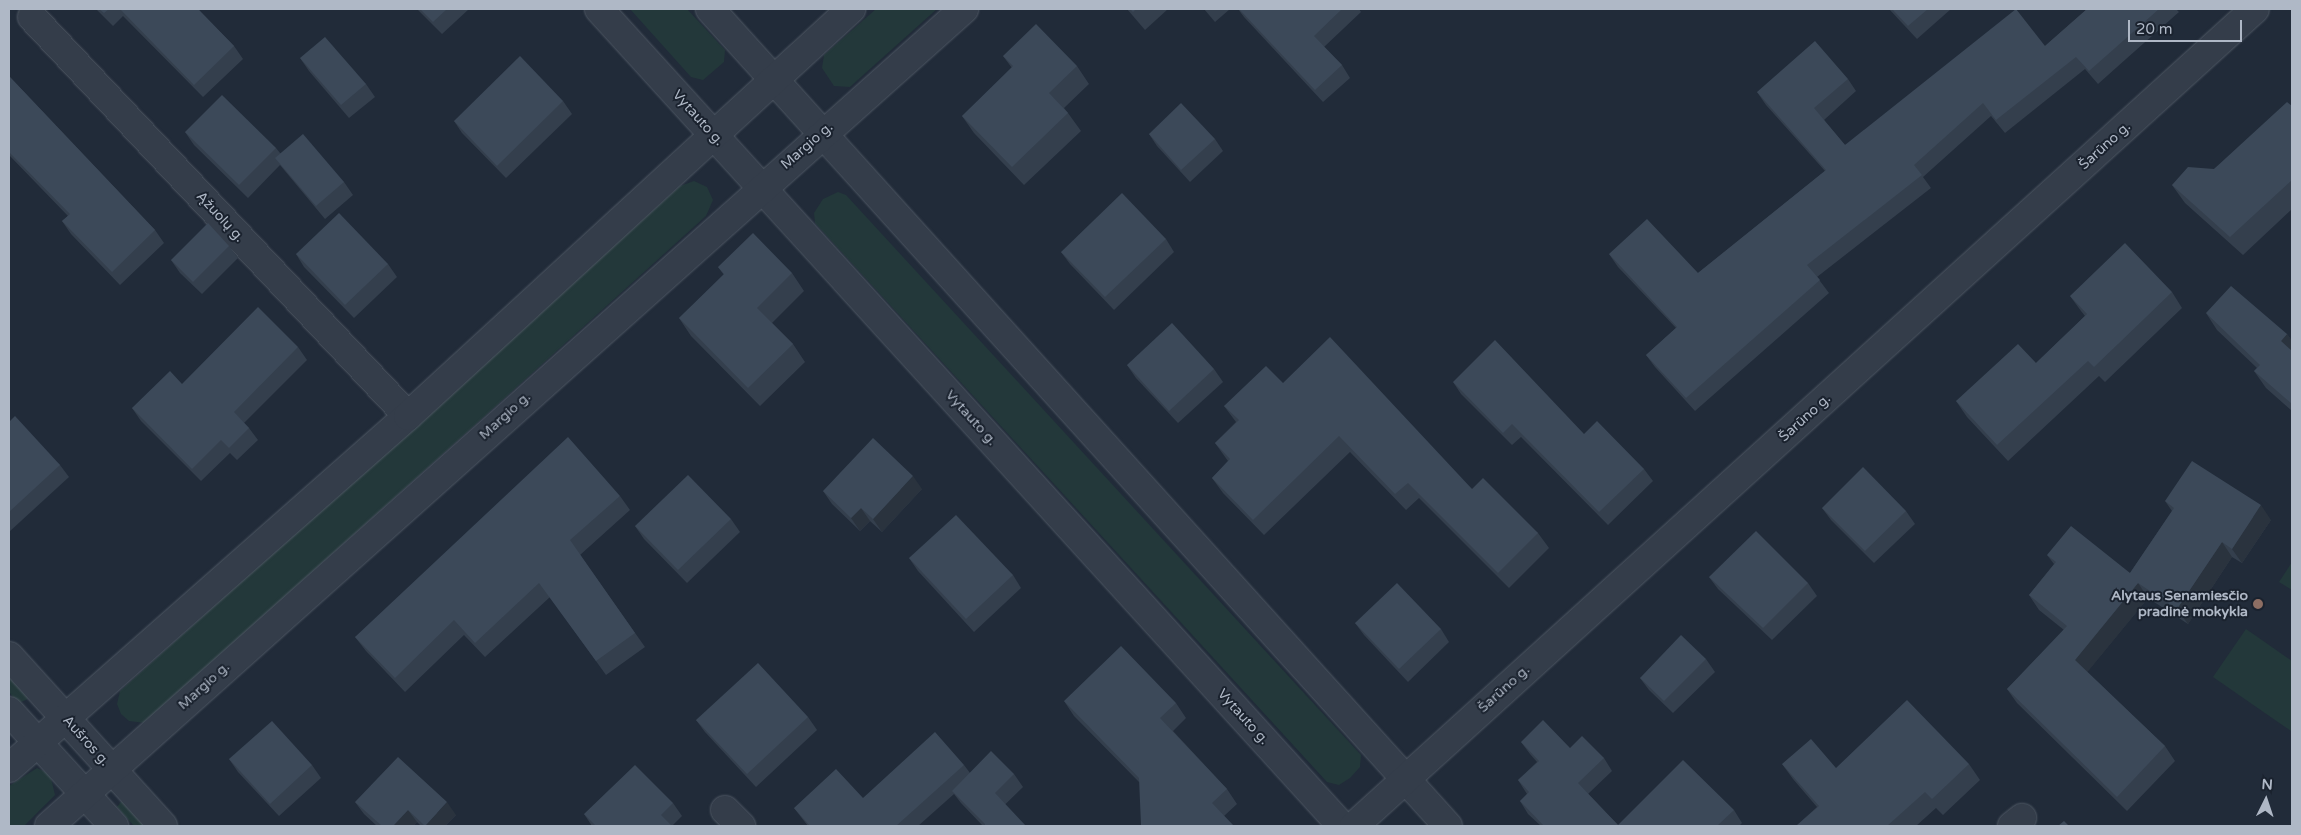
<!DOCTYPE html>
<html>
<head>
<meta charset="utf-8">
<style>
  body { margin:0 }
  #map { position:relative; width:2301px; height:835px; overflow:hidden; background:#212b39; font-family:"Varela Round",sans-serif }
  div>[style] { position:absolute }
  [style*='--x'] { left:calc(var(--x)*1px); top:calc(var(--y)*1px); width:calc(var(--w)*1px); rotate:calc(var(--a)*1deg) }
  .green>* { inset:0; background:#23383a }
  .roads { filter:drop-shadow(0 0 1px #4f5864) drop-shadow(0 0 1px #4f5864) }
  .minor>* { height:28px; margin:-14px; padding:0 14px; transform-origin:14px; border-radius:14px; background:#343d4a }
  .wall>* { inset:0; background:#343f4d }
  .shaded-wall>* { inset:0; background:#2a333e }
  .building>* { inset:0; background:#3c4959 }
  .dots>* { width:14px; height:14px; translate:-50% -50%; box-sizing:border-box; border:2px solid #1a222e; border-radius:50% }
  span { translate:-50% -50%; white-space:nowrap; text-align:center; line-height:1.15; -webkit-text-stroke:4px #1a222e; paint-order:stroke }
  .street-label { font-size:14px; color:#afb8c6 }
  .poi-label { font-size:14px; color:#afb8c6; font-weight:700 }
  .right { translate:-100% -50%; text-align:right }
  .frame { position:absolute; inset:0; border:10px solid #afb8c6; pointer-events:none }
  .north { position:absolute; left:2241px; top:775px; width:50px; height:50px; -webkit-text-stroke:4px #1a222e; paint-order:stroke; rotate:4deg; font-size:14px; font-weight:700; line-height:20px; text-align:center; color:#afb8c6 }
  .north::after { content:''; display:block; margin:auto; width:18px; height:22px; background:#afb8c6; clip-path:polygon(50% 0,100% 100%,50% 72%,0 100%) }
  .scale { position:absolute; left:2128px; top:20px; width:114px; height:22px; box-sizing:border-box; border:2px solid #afb8c6; border-top:0; padding-left:6px; font-size:15px; line-height:18px; white-space:nowrap; color:#afb8c6; -webkit-text-stroke:4px #1a222e; paint-order:stroke }
</style>
</head>
<body>
<div id="map">
  <div class="green">
    <div style="clip-path:polygon(630px 9px,687px 9px,725px 50px,724px 62px,703px 80px,691px 77px)"></div>
    <div style="clip-path:polygon(876px 9px,937px 9px,850px 87px,834px 86px,822px 68px,824px 55px)"></div>
    <div style="clip-path:polygon(694px 181px,707px 187px,713px 200px,706px 216px,145px 723px,129px 721px,121px 714px,117px 704px,120px 691px,680px 186px)"></div>
    <div style="clip-path:polygon(838px 192px,846px 195px,1361px 755px,1360px 767px,1350px 778px,1339px 785px,1327px 782px,815px 223px,814px 213px,823px 199px)"></div>
    <div style="clip-path:polygon(2292px 562px,2292px 590px,2279px 582px)"></div>
    <div style="clip-path:polygon(2246px 629px,2292px 661px,2291px 731px,2213px 677px)"></div>
    <div style="clip-path:polygon(9px 671px,29px 697px,26px 700px,18px 703px,9px 692px)"></div>
    <div style="clip-path:polygon(37px 768px,50px 774px,55px 795px,24px 826px,9px 826px,9px 786px)"></div>
    <div style="clip-path:polygon(124px 798px,152px 826px,134px 826px,117px 807px)"></div>
  </div>
  <div class="roads">
    <div class="minor">
      <div style="--x:599;--y:9;--w:1104;--a:47.72"></div>
      <div style="--x:710;--y:9;--w:1101;--a:47.91"></div>
      <div style="--x:32;--y:17;--w:548;--a:46.7"></div>
      <div style="--x:9;--y:656;--w:229;--a:47.8"></div>
      <div style="--x:9;--y:711;--w:156;--a:47.6"></div>
      <div style="--x:9;--y:768;--w:532;--a:-41.42"></div>
      <div style="--x:408;--y:416;--w:602;--a:-42.57"></div>
      <div style="--x:725;--y:810;--w:23;--a:45"></div>
      <div style="--x:49;--y:826;--w:1227;--a:-41.76"></div>
      <div style="--x:1354;--y:826;--w:1216;--a:-42.2"></div>
      <div style="--x:2012;--y:826;--w:13;--a:-39"></div>
    </div>
  </div>
  <div class="wall">
    <div style="clip-path:polygon(96px 9px,198px 9px,234px 46px,243px 59px,203px 97px,123px 16px,113px 26px)"></div>
    <div style="clip-path:polygon(417px 9px,469px 9px,442px 34px)"></div>
    <div style="clip-path:polygon(1127px 9px,1168px 9px,1145px 30px)"></div>
    <div style="clip-path:polygon(1204px 9px,1230px 9px,1215px 22px)"></div>
    <div style="clip-path:polygon(1238px 9px,1359px 9px,1361px 12px,1324px 47px,1342px 65px,1350px 78px,1323px 102px,1244px 17px)"></div>
    <div style="clip-path:polygon(1889px 9px,1951px 9px,1917px 39px)"></div>
    <div style="clip-path:polygon(2087px 9px,2176px 9px,2179px 12px,2098px 84px,2085px 69px,2005px 133px,1991px 116px,1923px 177px,1931px 188px,1817px 277px,1829px 293px,1695px 411px,1655px 367px,1646px 355px,1676px 328px,1618px 267px,1609px 254px,1698px 273px,1825px 171px,1766px 105px,1757px 92px,1848px 79px,1856px 91px,1824px 120px,1845px 145px,2045px 46px)"></div>
    <div style="clip-path:polygon(1003px 56px,1077px 66px,1089px 84px,1064px 108px,1068px 113px,1081px 131px,1024px 185px,974px 133px,962px 116px,1012px 68px)"></div>
    <div style="clip-path:polygon(300px 58px,366px 84px,375px 97px,349px 118px,309px 71px)"></div>
    <div style="clip-path:polygon(9px 76px,155px 230px,164px 243px,120px 285px,71px 234px,62px 221px,68px 216px,9px 155px)"></div>
    <div style="clip-path:polygon(563px 101px,572px 114px,506px 178px,462px 133px,454px 121px)"></div>
    <div style="clip-path:polygon(2292px 106px,2292px 209px,2243px 255px,2185px 203px,2172px 185px,2214px 169px)"></div>
    <div style="clip-path:polygon(185px 132px,276px 148px,280px 153px,344px 182px,353px 195px,325px 219px,280px 165px,248px 198px,194px 145px)"></div>
    <div style="clip-path:polygon(1149px 134px,1215px 139px,1223px 151px,1190px 182px,1157px 146px)"></div>
    <div style="clip-path:polygon(1166px 239px,1174px 252px,1114px 310px,1070px 264px,1061px 252px)"></div>
    <div style="clip-path:polygon(229px 246px,238px 258px,202px 294px,180px 273px,171px 260px)"></div>
    <div style="clip-path:polygon(296px 254px,388px 264px,397px 277px,354px 318px,304px 267px)"></div>
    <div style="clip-path:polygon(718px 267px,792px 273px,804px 291px,772px 323px,793px 344px,805px 362px,760px 406px,691px 336px,679px 318px,724px 275px)"></div>
    <div style="clip-path:polygon(2172px 292px,2182px 308px,2105px 382px,2099px 376px,2008px 461px,1967px 417px,1956px 401px,2036px 363px,2085px 316px,2081px 311px,2070px 296px)"></div>
    <div style="clip-path:polygon(2206px 313px,2287px 334px,2292px 341px,2292px 411px,2266px 388px,2254px 371px,2257px 368px,2217px 330px)"></div>
    <div style="clip-path:polygon(298px 347px,307px 360px,244px 423px,249px 428px,258px 440px,237px 460px,230px 453px,201px 481px,141px 421px,132px 408px,182px 384px)"></div>
    <div style="clip-path:polygon(1127px 365px,1214px 369px,1223px 382px,1178px 423px,1136px 378px)"></div>
    <div style="clip-path:polygon(1453px 382px,1644px 469px,1653px 481px,1608px 525px,1521px 437px,1512px 445px,1461px 394px)"></div>
    <div style="clip-path:polygon(1283px 383px,1472px 489px,1538px 533px,1549px 548px,1509px 588px,1419px 498px,1406px 510px,1350px 452px,1264px 535px,1223px 493px,1212px 478px,1228px 461px,1215px 443px,1236px 422px,1224px 406px)"></div>
    <div style="clip-path:polygon(9px 422px,60px 465px,69px 477px,9px 532px)"></div>
    <div style="clip-path:polygon(922px 489px,882px 532px,870px 521px,860px 531px,832px 504px,823px 491px)"></div>
    <div style="clip-path:polygon(620px 496px,630px 510px,580px 555px,645px 647px,606px 675px,550px 597px,485px 657px,464px 635px,405px 692px,366px 651px,355px 637px)"></div>
    <div style="clip-path:polygon(2165px 501px,2271px 520px,2242px 563px,2232px 557px,2188px 624px,2148px 598px,2087px 672px,2165px 746px,2175px 761px,2127px 811px,2017px 703px,2007px 689px,2064px 630px,2039px 610px,2029px 595px,2054px 564px,2047px 555px,2130px 573px,2172px 511px)"></div>
    <div style="clip-path:polygon(1822px 508px,1906px 511px,1915px 524px,1874px 563px,1831px 520px)"></div>
    <div style="clip-path:polygon(731px 519px,740px 532px,687px 583px,644px 539px,635px 526px)"></div>
    <div style="clip-path:polygon(909px 558px,1013px 575px,1021px 588px,974px 632px,918px 571px)"></div>
    <div style="clip-path:polygon(1709px 577px,1808px 583px,1817px 596px,1772px 640px,1718px 589px)"></div>
    <div style="clip-path:polygon(1355px 623px,1441px 629px,1449px 642px,1408px 682px,1364px 635px)"></div>
    <div style="clip-path:polygon(1706px 659px,1715px 672px,1673px 713px,1649px 690px,1640px 678px)"></div>
    <div style="clip-path:polygon(1064px 701px,1176px 703px,1186px 718px,1173px 731px,1227px 789px,1237px 804px,1224px 816px,1139px 782px,1074px 716px)"></div>
    <div style="clip-path:polygon(808px 717px,817px 730px,756px 787px,705px 732px,696px 720px)"></div>
    <div style="clip-path:polygon(1521px 742px,1570px 748px,1604px 758px,1612px 771px,1588px 794px,1618px 825px,1734px 810px,1742px 823px,1739px 826px,1541px 826px,1528px 814px,1520px 801px,1527px 794px,1518px 780px,1537px 762px,1530px 754px)"></div>
    <div style="clip-path:polygon(229px 759px,312px 765px,321px 778px,279px 816px,238px 772px)"></div>
    <div style="clip-path:polygon(1782px 764px,1836px 768px,1969px 764px,1980px 780px,1943px 815px,1936px 808px,1916px 826px,1796px 826px,1817px 807px,1793px 779px)"></div>
    <div style="clip-path:polygon(964px 765px,970px 773px,1014px 774px,1023px 787px,983px 826px,961px 803px,954px 794px,918px 826px,808px 826px,794px 808px,863px 798px)"></div>
    <div style="clip-path:polygon(355px 802px,456px 815px,445px 826px,421px 826px,417px 822px,413px 826px,377px 826px,364px 814px)"></div>
    <div style="clip-path:polygon(673px 803px,682px 816px,672px 826px,592px 826px,584px 814px)"></div>
  </div>
  <div class="shaded-wall">
    <div style="clip-path:polygon(2287px 334px,2292px 341px,2292px 357px,2281px 341px)"></div>
    <div style="clip-path:polygon(913px 476px,922px 489px,882px 532px,873px 519px)"></div>
    <div style="clip-path:polygon(2261px 505px,2271px 520px,2242px 563px,2232px 549px)"></div>
    <div style="clip-path:polygon(861px 508px,870px 521px,860px 531px,851px 518px)"></div>
    <div style="clip-path:polygon(2222px 542px,2232px 557px,2188px 624px,2177px 609px)"></div>
    <div style="clip-path:polygon(2138px 583px,2148px 598px,2085px 675px,2075px 660px)"></div>
    <div style="clip-path:polygon(447px 802px,456px 815px,445px 826px,425px 826px)"></div>
    <div style="clip-path:polygon(408px 810px,417px 822px,413px 826px,393px 826px)"></div>
  </div>
  <div class="building">
    <div style="clip-path:polygon(99px 9px,109px 9px,104px 13px)"></div>
    <div style="clip-path:polygon(120px 9px,198px 9px,234px 46px,194px 85px)"></div>
    <div style="clip-path:polygon(420px 9px,447px 9px,433px 22px)"></div>
    <div style="clip-path:polygon(1130px 9px,1136px 9px,1133px 12px)"></div>
    <div style="clip-path:polygon(1239px 9px,1342px 9px,1314px 36px,1342px 65px,1315px 90px)"></div>
    <div style="clip-path:polygon(1892px 9px,1928px 9px,1908px 26px)"></div>
    <div style="clip-path:polygon(2016px 9px,2045px 46px,2087px 9px,2159px 9px,2089px 71px,2076px 57px,1996px 120px,1983px 103px,1914px 165px,1922px 175px,1807px 265px,1820px 280px,1686px 398px,1646px 355px,1677px 327px,1609px 254px,1647px 219px,1698px 273px,1826px 170px,1757px 92px,1815px 41px,1848px 79px,1814px 108px,1845px 145px)"></div>
    <div style="clip-path:polygon(1036px 24px,1077px 66px,1049px 93px,1068px 113px,1012px 167px,962px 116px,1013px 66px,1003px 56px)"></div>
    <div style="clip-path:polygon(325px 37px,366px 84px,341px 105px,300px 58px)"></div>
    <div style="clip-path:polygon(520px 56px,563px 101px,497px 166px,454px 121px)"></div>
    <div style="clip-path:polygon(9px 76px,155px 230px,112px 272px,62px 221px,70px 214px,9px 152px)"></div>
    <div style="clip-path:polygon(222px 95px,276px 148px,239px 185px,185px 132px)"></div>
    <div style="clip-path:polygon(2287px 102px,2292px 106px,2292px 180px,2230px 237px,2172px 185px,2188px 167px,2214px 169px)"></div>
    <div style="clip-path:polygon(1181px 103px,1215px 139px,1181px 170px,1149px 134px)"></div>
    <div style="clip-path:polygon(303px 134px,344px 182px,316px 206px,275px 158px)"></div>
    <div style="clip-path:polygon(1122px 193px,1166px 239px,1105px 297px,1061px 252px)"></div>
    <div style="clip-path:polygon(339px 213px,388px 264px,345px 305px,296px 254px)"></div>
    <div style="clip-path:polygon(208px 223px,229px 246px,193px 282px,171px 260px)"></div>
    <div style="clip-path:polygon(753px 233px,792px 273px,757px 308px,793px 344px,748px 388px,679px 318px,724px 274px,718px 267px)"></div>
    <div style="clip-path:polygon(2125px 243px,2172px 292px,2094px 367px,2088px 361px,1997px 445px,1956px 401px,2018px 344px,2036px 363px,2087px 314px,2070px 296px)"></div>
    <div style="clip-path:polygon(2231px 286px,2287px 334px,2281px 341px,2292px 351px,2292px 404px,2254px 371px,2260px 365px,2206px 313px)"></div>
    <div style="clip-path:polygon(258px 307px,298px 347px,234px 412px,249px 428px,229px 448px,221px 440px,192px 469px,132px 408px,170px 371px,182px 384px)"></div>
    <div style="clip-path:polygon(1172px 323px,1214px 369px,1169px 411px,1127px 365px)"></div>
    <div style="clip-path:polygon(1330px 337px,1472px 489px,1483px 478px,1538px 533px,1498px 573px,1408px 483px,1395px 494px,1339px 436px,1253px 520px,1212px 478px,1230px 459px,1215px 443px,1239px 420px,1224px 406px,1266px 366px,1283px 383px)"></div>
    <div style="clip-path:polygon(1495px 340px,1584px 434px,1597px 421px,1644px 469px,1599px 512px,1512px 424px,1503px 433px,1453px 382px)"></div>
    <div style="clip-path:polygon(15px 416px,60px 465px,9px 512px,9px 422px)"></div>
    <div style="clip-path:polygon(568px 437px,620px 496px,570px 540px,635px 633px,596px 661px,539px 583px,475px 643px,454px 620px,395px 678px,355px 637px)"></div>
    <div style="clip-path:polygon(873px 438px,913px 476px,873px 519px,861px 508px,851px 518px,823px 491px)"></div>
    <div style="clip-path:polygon(2192px 461px,2261px 505px,2232px 549px,2222px 542px,2177px 609px,2138px 583px,2075px 660px,2165px 746px,2117px 797px,2007px 689px,2067px 626px,2029px 595px,2056px 562px,2047px 555px,2071px 526px,2130px 573px,2174px 508px,2165px 501px)"></div>
    <div style="clip-path:polygon(1863px 467px,1906px 511px,1865px 551px,1822px 508px)"></div>
    <div style="clip-path:polygon(688px 475px,731px 519px,678px 570px,635px 526px)"></div>
    <div style="clip-path:polygon(956px 515px,1013px 575px,966px 619px,909px 558px)"></div>
    <div style="clip-path:polygon(1756px 531px,1808px 583px,1763px 628px,1709px 577px)"></div>
    <div style="clip-path:polygon(1397px 583px,1441px 629px,1399px 669px,1355px 623px)"></div>
    <div style="clip-path:polygon(1681px 635px,1706px 659px,1664px 701px,1640px 678px)"></div>
    <div style="clip-path:polygon(1121px 646px,1176px 703px,1160px 718px,1227px 789px,1212px 803px,1234px 826px,1143px 826px,1141px 825px,1139px 778px,1064px 701px)"></div>
    <div style="clip-path:polygon(758px 663px,808px 717px,747px 774px,696px 720px)"></div>
    <div style="clip-path:polygon(1907px 700px,1969px 764px,1932px 799px,1925px 792px,1887px 826px,1796px 826px,1819px 806px,1782px 764px,1811px 739px,1836px 768px)"></div>
    <div style="clip-path:polygon(1543px 720px,1570px 748px,1582px 736px,1604px 758px,1578px 783px,1618px 825px,1683px 760px,1734px 810px,1717px 826px,1544px 826px,1520px 801px,1529px 792px,1518px 780px,1539px 761px,1521px 742px)"></div>
    <div style="clip-path:polygon(272px 721px,312px 765px,270px 804px,229px 759px)"></div>
    <div style="clip-path:polygon(935px 732px,964px 765px,896px 826px,810px 826px,794px 808px,836px 769px,863px 798px)"></div>
    <div style="clip-path:polygon(991px 751px,1014px 774px,995px 793px,1026px 826px,983px 826px,985px 824px,952px 791px)"></div>
    <div style="clip-path:polygon(398px 757px,447px 802px,425px 826px,408px 810px,393px 826px,382px 826px,355px 802px)"></div>
    <div style="clip-path:polygon(635px 765px,673px 803px,661px 815px,672px 826px,596px 826px,584px 814px)"></div>
    <div style="clip-path:polygon(2064px 821px,2069px 826px,2058px 826px)"></div>
  </div>
  <div class="dots">
    <div style="left:2258px;top:604px;background:#8d6e63"></div>
  </div>
  <div class="street-label">
    <span style="left:698px;top:118px;rotate:48deg">Vytauto g.</span>
    <span style="left:807px;top:146px;rotate:-41deg">Margio g.</span>
    <span style="left:2105px;top:146px;rotate:-42deg">Šarūno g.</span>
    <span style="left:220px;top:217px;rotate:47deg">Ąžuolų g.</span>
    <span style="left:505px;top:416px;rotate:-42deg">Margio g.</span>
    <span style="left:971px;top:418px;rotate:48deg">Vytauto g.</span>
    <span style="left:1805px;top:418px;rotate:-42deg">Šarūno g.</span>
    <span style="left:204px;top:686px;rotate:-42deg">Margio g.</span>
    <span style="left:1504px;top:689px;rotate:-42deg">Šarūno g.</span>
    <span style="left:1243px;top:717px;rotate:48deg">Vytauto g.</span>
    <span style="left:86px;top:741px;rotate:48deg">Aušros g.</span>
  </div>
  <div class="poi-label">
    <span class="right" style="left:2248px;top:604px">Alytaus Senamiesčio<br>pradinė mokykla</span>
  </div>
  <div class="frame"></div>
  <div class="north">N</div>
  <div class="scale">20 m</div>
</div>
</body>
</html>
